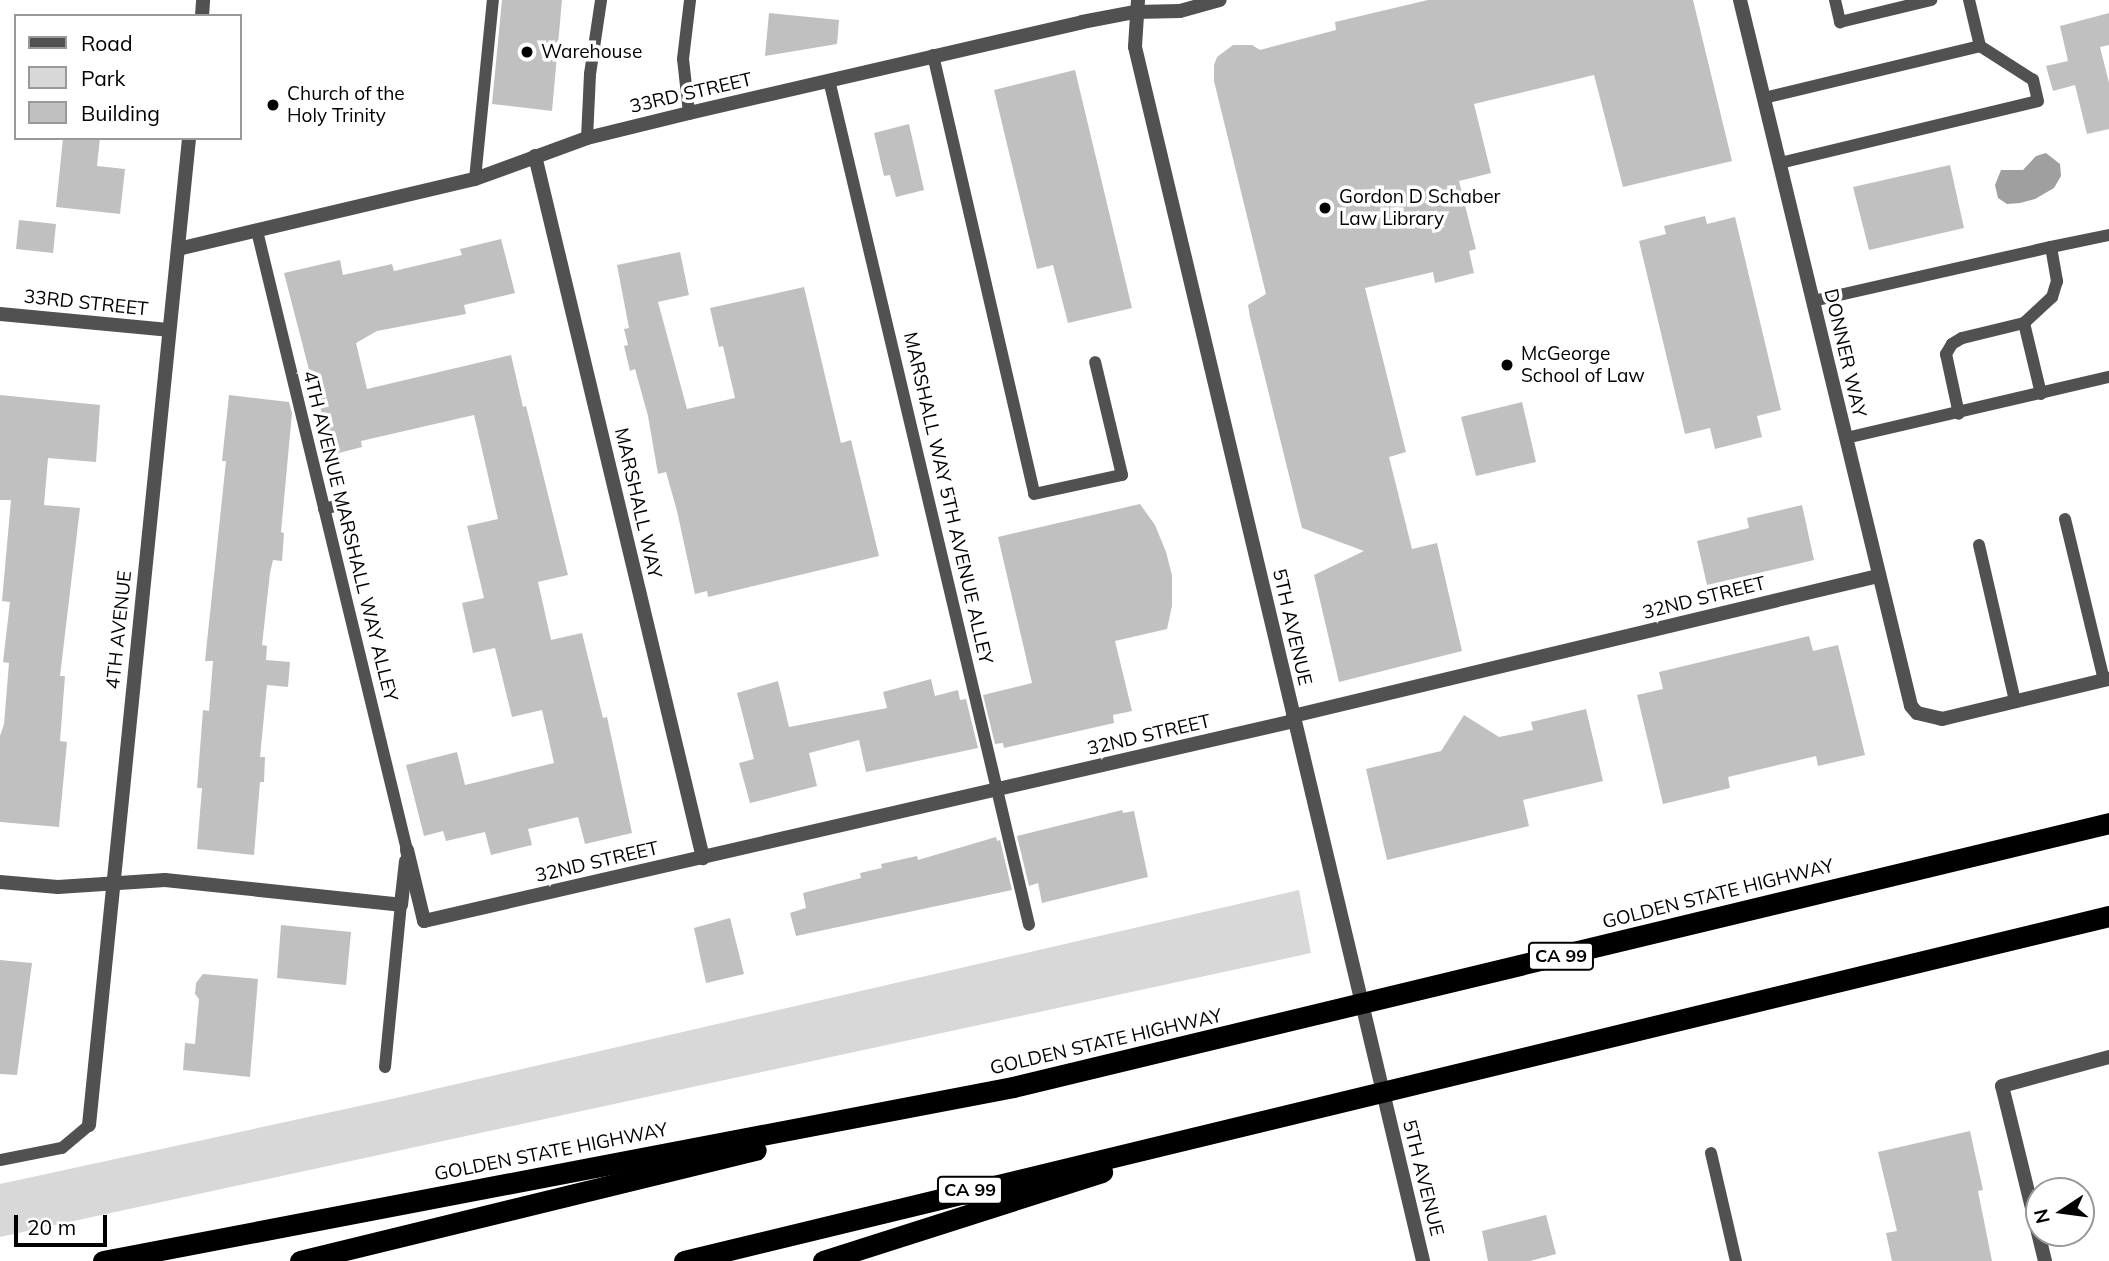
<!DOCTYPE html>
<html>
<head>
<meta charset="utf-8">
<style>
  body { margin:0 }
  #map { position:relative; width:2109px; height:1261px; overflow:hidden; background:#fff; font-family:Mulish,sans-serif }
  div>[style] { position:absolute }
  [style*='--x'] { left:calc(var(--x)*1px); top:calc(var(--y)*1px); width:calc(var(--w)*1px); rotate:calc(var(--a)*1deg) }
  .green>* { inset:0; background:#d8d8d8 }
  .water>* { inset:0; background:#9f9f9f }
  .building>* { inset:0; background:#c0c0c0 }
  .service>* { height:12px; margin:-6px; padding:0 6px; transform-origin:6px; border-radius:6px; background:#515151 }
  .minor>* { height:14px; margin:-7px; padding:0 7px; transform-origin:7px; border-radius:7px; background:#515151 }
  .motorway>* { height:21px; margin:-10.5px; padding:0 10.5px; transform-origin:10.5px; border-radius:10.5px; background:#000 }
  .dots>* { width:19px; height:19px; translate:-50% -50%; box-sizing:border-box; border:4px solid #fff; border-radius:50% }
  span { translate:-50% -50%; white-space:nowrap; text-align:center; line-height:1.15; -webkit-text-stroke:7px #fff; paint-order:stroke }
  .shield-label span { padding:2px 5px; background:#fff; border:2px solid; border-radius:5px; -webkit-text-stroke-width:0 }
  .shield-label { font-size:18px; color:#000; font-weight:700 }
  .poi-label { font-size:19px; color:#000 }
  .left { translate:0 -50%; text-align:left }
  .street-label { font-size:19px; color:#000 }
  .legend { position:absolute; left:14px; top:14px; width:228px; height:126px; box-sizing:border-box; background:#fff; border:2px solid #999; margin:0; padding:9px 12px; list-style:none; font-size:21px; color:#000 }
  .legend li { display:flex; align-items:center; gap:14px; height:35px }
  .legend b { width:35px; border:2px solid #999 }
  .north { position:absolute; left:2025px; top:1177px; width:70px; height:70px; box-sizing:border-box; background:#fff; border:2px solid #999; border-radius:50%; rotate:257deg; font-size:19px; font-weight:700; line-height:28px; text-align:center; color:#000 }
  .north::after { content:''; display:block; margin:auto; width:24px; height:32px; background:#000; clip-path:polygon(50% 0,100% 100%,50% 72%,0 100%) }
  .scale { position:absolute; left:14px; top:1215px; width:93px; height:32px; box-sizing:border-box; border:4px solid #000; border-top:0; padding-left:9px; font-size:21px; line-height:24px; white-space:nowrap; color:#000; -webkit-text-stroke:5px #fff; paint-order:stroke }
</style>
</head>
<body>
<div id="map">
  <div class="green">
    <div style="clip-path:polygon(1299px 890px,1311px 953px,0 1237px,0 1184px,387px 1100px)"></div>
  </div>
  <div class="water">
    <div style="clip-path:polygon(2046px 153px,2060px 164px,2061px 176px,2054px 188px,2035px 199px,2020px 203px,2007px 204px,1998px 198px,1995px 185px,2001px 170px,2023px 170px,2036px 156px)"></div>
  </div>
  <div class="building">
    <div style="clip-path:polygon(502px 0,562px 0,552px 111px,492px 104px)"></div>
    <div style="clip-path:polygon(1428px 0,1693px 0,1732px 161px,1623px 187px,1594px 75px,1474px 104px,1491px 173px,1459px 181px,1476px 249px,1469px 251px,1474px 273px,1435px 283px,1433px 272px,1365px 288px,1406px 452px,1389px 457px,1412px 549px,1437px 543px,1462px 651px,1339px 682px,1314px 575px,1364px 551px,1302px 528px,1250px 317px,1248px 305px,1266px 294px,1214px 81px,1214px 65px,1217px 57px,1233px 45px,1252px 45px,1260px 50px,1336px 30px,1335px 22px)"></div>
    <div style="clip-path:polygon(769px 13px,839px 20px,837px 44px,765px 56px)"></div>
    <div style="clip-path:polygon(2109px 13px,2109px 45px,2100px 47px,2109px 83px,2109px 129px,2087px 134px,2075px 85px,2053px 91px,2046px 66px,2068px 61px,2060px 26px)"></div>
    <div style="clip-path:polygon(1075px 70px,1132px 308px,1068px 323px,1053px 265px,1037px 269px,994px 90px)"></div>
    <div style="clip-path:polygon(909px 124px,924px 190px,896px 197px,890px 175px,884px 176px,874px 133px)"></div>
    <div style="clip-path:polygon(63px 138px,100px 138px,97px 166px,125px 169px,120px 214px,56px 207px)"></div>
    <div style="clip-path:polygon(1950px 165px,1964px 228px,1869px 250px,1853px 187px)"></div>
    <div style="clip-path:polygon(1705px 216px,1707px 224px,1735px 217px,1781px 410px,1757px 416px,1762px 437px,1715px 449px,1710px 428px,1685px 434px,1639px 241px,1666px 234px,1664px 226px)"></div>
    <div style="clip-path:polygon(19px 220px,56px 224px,53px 253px,16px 249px)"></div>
    <div style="clip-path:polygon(501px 239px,515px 293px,464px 305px,466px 314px,377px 331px,356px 343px,367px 389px,511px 355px,523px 407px,526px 406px,568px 575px,538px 582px,551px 640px,582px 633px,603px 718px,607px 717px,632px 833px,585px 844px,578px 817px,528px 829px,532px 845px,491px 855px,485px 832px,446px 841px,443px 831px,424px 836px,406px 765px,457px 752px,465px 785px,554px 763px,542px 710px,512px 717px,495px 648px,473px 653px,462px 603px,484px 598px,467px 526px,498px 519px,474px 415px,361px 441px,362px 447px,331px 455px,284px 273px,340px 260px,343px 275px,392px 264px,394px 271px,462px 255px,460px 249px)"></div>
    <div style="clip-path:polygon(680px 252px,689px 295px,658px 302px,687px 409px,735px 398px,723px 346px,719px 347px,710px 308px,804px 287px,841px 443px,851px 440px,879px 556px,708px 597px,707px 591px,695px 594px,677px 511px,666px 472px,658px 474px,648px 416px,635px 369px,630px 371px,624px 346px,628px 345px,624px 329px,629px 328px,617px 265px)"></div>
    <div style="clip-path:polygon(0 395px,100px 405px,96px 462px,48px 458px,44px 505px,80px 508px,60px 676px,65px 676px,60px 741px,67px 742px,59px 827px,0 822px,0 736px,4px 724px,9px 663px,3px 662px,10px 602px,2px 601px,11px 500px,0 500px)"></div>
    <div style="clip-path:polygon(229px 395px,289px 402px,292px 413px,281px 532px,284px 533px,282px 561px,273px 560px,270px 573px,262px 645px,267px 646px,266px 660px,290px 662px,288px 687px,267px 685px,260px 757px,265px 757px,264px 782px,260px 782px,254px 855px,197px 849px,202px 788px,197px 788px,203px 710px,209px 711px,213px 661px,205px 661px,226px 461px,222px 461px)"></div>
    <div style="clip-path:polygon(1522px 402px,1536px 462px,1476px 476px,1461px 417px)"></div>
    <div style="clip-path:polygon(1140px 504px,1155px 525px,1166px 552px,1172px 575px,1172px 606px,1167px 629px,1115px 641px,1132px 711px,1113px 715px,1114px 723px,1004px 748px,1003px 743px,995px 744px,983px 695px,1032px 683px,998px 537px)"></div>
    <div style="clip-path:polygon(1802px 505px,1814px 560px,1707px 585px,1697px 541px,1749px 528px,1747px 518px)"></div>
    <div style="clip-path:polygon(1809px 636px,1813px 651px,1838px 645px,1865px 755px,1818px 766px,1816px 756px,1728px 777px,1730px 788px,1663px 804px,1637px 695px,1663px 689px,1659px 672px)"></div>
    <div style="clip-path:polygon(931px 679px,935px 696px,958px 690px,960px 700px,966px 699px,978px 748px,866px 772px,859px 740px,809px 753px,817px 786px,750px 803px,739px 763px,754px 759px,737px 693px,778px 681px,789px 727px,887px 708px,883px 692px)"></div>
    <div style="clip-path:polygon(1586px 709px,1603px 781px,1523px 800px,1529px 826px,1387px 860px,1366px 769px,1441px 751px,1464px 715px,1499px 737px,1533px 730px,1531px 722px)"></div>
    <div style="clip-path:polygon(1122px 810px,1123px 813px,1134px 811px,1148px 877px,1042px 903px,1038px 883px,1029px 886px,1017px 836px)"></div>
    <div style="clip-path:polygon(996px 837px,997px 841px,1000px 840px,1012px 890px,796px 936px,790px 913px,806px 908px,803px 893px,861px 878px,860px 873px,882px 868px,881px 864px,917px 856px,918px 860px)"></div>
    <div style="clip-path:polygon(730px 918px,744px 974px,706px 983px,694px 928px)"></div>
    <div style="clip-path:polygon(281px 925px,351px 932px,346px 985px,277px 978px)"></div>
    <div style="clip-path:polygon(0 960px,32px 963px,17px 1075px,0 1074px)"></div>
    <div style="clip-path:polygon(203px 974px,258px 979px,250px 1077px,183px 1070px,185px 1043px,195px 1044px,199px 999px,195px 994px,196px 983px)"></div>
    <div style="clip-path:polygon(1970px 1131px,1983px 1190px,1978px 1191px,1992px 1261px,1892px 1261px,1886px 1233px,1897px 1231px,1878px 1152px)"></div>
    <div style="clip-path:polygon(1546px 1215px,1556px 1254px,1530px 1261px,1488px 1261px,1482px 1231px)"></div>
  </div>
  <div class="service">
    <div style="--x:1835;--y:0;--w:23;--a:77"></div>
    <div style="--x:1840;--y:22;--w:94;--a:-13.6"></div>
    <div style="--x:933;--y:55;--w:450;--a:77"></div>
    <div style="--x:1034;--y:494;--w:90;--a:-12.2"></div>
    <div style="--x:1122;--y:475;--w:116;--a:-103.4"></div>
    <div style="--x:829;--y:80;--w:868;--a:76.68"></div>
    <div style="--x:1764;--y:98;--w:222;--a:-13.5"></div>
    <div style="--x:1980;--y:46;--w:47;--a:-103.4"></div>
    <div style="--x:689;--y:113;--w:54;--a:-96.3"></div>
    <div style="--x:683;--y:59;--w:59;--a:-83.2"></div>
    <div style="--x:587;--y:138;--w:64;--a:-87.3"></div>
    <div style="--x:590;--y:74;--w:75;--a:-81.5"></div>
    <div style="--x:1780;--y:163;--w:265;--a:-13.5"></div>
    <div style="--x:2038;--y:101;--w:22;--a:-103"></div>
    <div style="--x:2033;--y:80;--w:63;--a:-147.3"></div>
    <div style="--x:475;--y:179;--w:180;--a:-84.3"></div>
    <div style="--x:257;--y:231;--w:637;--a:76.38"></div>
    <div style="--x:2051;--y:247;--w:59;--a:-11.7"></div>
    <div style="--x:1813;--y:301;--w:244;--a:-12.8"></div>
    <div style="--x:2051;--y:247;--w:35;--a:80"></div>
    <div style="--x:2057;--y:281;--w:17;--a:107"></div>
    <div style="--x:2052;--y:297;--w:38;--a:137"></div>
    <div style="--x:2024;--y:323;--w:64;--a:166.4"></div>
    <div style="--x:1962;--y:338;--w:12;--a:149"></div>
    <div style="--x:1952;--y:344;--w:12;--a:121"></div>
    <div style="--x:1946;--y:354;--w:61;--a:77.8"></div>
    <div style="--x:2024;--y:323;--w:73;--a:76.5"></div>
    <div style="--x:1846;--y:438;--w:270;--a:-13.1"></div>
    <div style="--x:324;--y:509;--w:20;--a:-15"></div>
    <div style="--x:2065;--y:519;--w:166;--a:76.4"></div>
    <div style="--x:1979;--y:545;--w:160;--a:77"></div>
    <div style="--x:385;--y:1067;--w:163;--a:-84.4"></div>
    <div style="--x:1711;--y:1153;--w:111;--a:77"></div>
    <div style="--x:0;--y:1160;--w:63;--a:-11"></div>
    <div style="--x:62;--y:1148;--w:35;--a:-40"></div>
  </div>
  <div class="minor">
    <div style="--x:1138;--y:0;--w:47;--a:93.7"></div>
    <div style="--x:1135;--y:47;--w:1248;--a:76.65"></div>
    <div style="--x:1740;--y:0;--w:726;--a:76.38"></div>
    <div style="--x:1911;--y:706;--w:9;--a:49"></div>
    <div style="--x:1917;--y:713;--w:26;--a:13"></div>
    <div style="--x:1942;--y:719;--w:172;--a:-13.5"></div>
    <div style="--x:202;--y:16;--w:16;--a:-86"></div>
    <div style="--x:535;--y:156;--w:722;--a:76.54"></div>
    <div style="--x:178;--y:249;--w:305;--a:-13.3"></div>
    <div style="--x:475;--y:179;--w:119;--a:-20.1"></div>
    <div style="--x:587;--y:138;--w:105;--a:-13.8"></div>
    <div style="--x:689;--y:113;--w:403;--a:-13"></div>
    <div style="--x:1082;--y:22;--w:54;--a:-10.7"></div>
    <div style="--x:1135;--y:12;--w:45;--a:-1.3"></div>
    <div style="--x:1180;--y:11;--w:41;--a:-15.4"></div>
    <div style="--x:0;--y:314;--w:169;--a:5.4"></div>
    <div style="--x:1293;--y:716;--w:602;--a:-13.46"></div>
    <div style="--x:407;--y:850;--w:73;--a:76.5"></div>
    <div style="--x:424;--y:921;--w:893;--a:-12.95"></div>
    <div style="--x:0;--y:882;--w:58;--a:4.9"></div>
    <div style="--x:58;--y:887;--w:107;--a:-3.7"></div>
    <div style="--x:165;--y:880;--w:237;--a:6"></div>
    <div style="--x:401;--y:905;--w:44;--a:-83.5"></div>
    <div style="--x:89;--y:1125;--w:992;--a:-84.21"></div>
    <div style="--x:2045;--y:1261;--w:180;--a:-103.8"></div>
    <div style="--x:2002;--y:1086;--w:111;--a:-15.2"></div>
  </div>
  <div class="motorway">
    <div style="--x:103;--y:1261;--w:926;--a:-10.82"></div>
    <div style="--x:1013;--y:1087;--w:1127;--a:-13.54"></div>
    <div style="--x:300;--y:1261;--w:469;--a:-13.7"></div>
    <div style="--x:684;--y:1261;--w:1466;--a:-13.61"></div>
    <div style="--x:823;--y:1261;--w:293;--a:-17.7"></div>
  </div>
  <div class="dots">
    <div style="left:527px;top:52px;background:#000"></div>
    <div style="left:273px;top:105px;background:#000"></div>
    <div style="left:1325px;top:208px;background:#000"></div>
    <div style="left:1507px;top:365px;background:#000"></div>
  </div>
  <div class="shield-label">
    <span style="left:1561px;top:956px">CA 99</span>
    <span style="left:970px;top:1190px">CA 99</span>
  </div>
  <div class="poi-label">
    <span class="left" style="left:541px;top:52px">Warehouse</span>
    <span class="left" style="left:287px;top:105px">Church of the<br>Holy Trinity</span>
    <span class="left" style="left:1339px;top:208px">Gordon D Schaber<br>Law Library</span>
    <span class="left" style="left:1521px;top:365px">McGeorge<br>School of Law</span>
  </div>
  <div class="street-label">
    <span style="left:691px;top:93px;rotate:-13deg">33RD STREET</span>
    <span style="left:86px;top:303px;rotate:6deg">33RD STREET</span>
    <span style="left:1845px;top:353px;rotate:77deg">DONNER WAY</span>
    <span style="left:948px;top:498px;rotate:77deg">MARSHALL WAY 5TH AVENUE ALLEY</span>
    <span style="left:638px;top:503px;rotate:77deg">MARSHALL WAY</span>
    <span style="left:350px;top:536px;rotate:76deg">4TH AVENUE MARSHALL WAY ALLEY</span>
    <span style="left:1704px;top:598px;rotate:-14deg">32ND STREET</span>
    <span style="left:1292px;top:627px;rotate:77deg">5TH AVENUE</span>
    <span style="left:119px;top:630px;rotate:-84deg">4TH AVENUE</span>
    <span style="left:1149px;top:735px;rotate:-13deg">32ND STREET</span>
    <span style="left:597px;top:862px;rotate:-13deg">32ND STREET</span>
    <span style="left:1718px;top:894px;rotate:-14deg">GOLDEN STATE HIGHWAY</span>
    <span style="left:1106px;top:1042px;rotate:-13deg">GOLDEN STATE HIGHWAY</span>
    <span style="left:551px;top:1152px;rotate:-11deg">GOLDEN STATE HIGHWAY</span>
    <span style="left:1423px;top:1178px;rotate:76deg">5TH AVENUE</span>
  </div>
  <ul class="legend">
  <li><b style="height:9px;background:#515151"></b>Road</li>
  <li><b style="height:19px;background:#d8d8d8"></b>Park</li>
  <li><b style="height:19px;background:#c0c0c0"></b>Building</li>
  </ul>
  <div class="north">N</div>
  <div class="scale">20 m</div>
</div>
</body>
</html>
